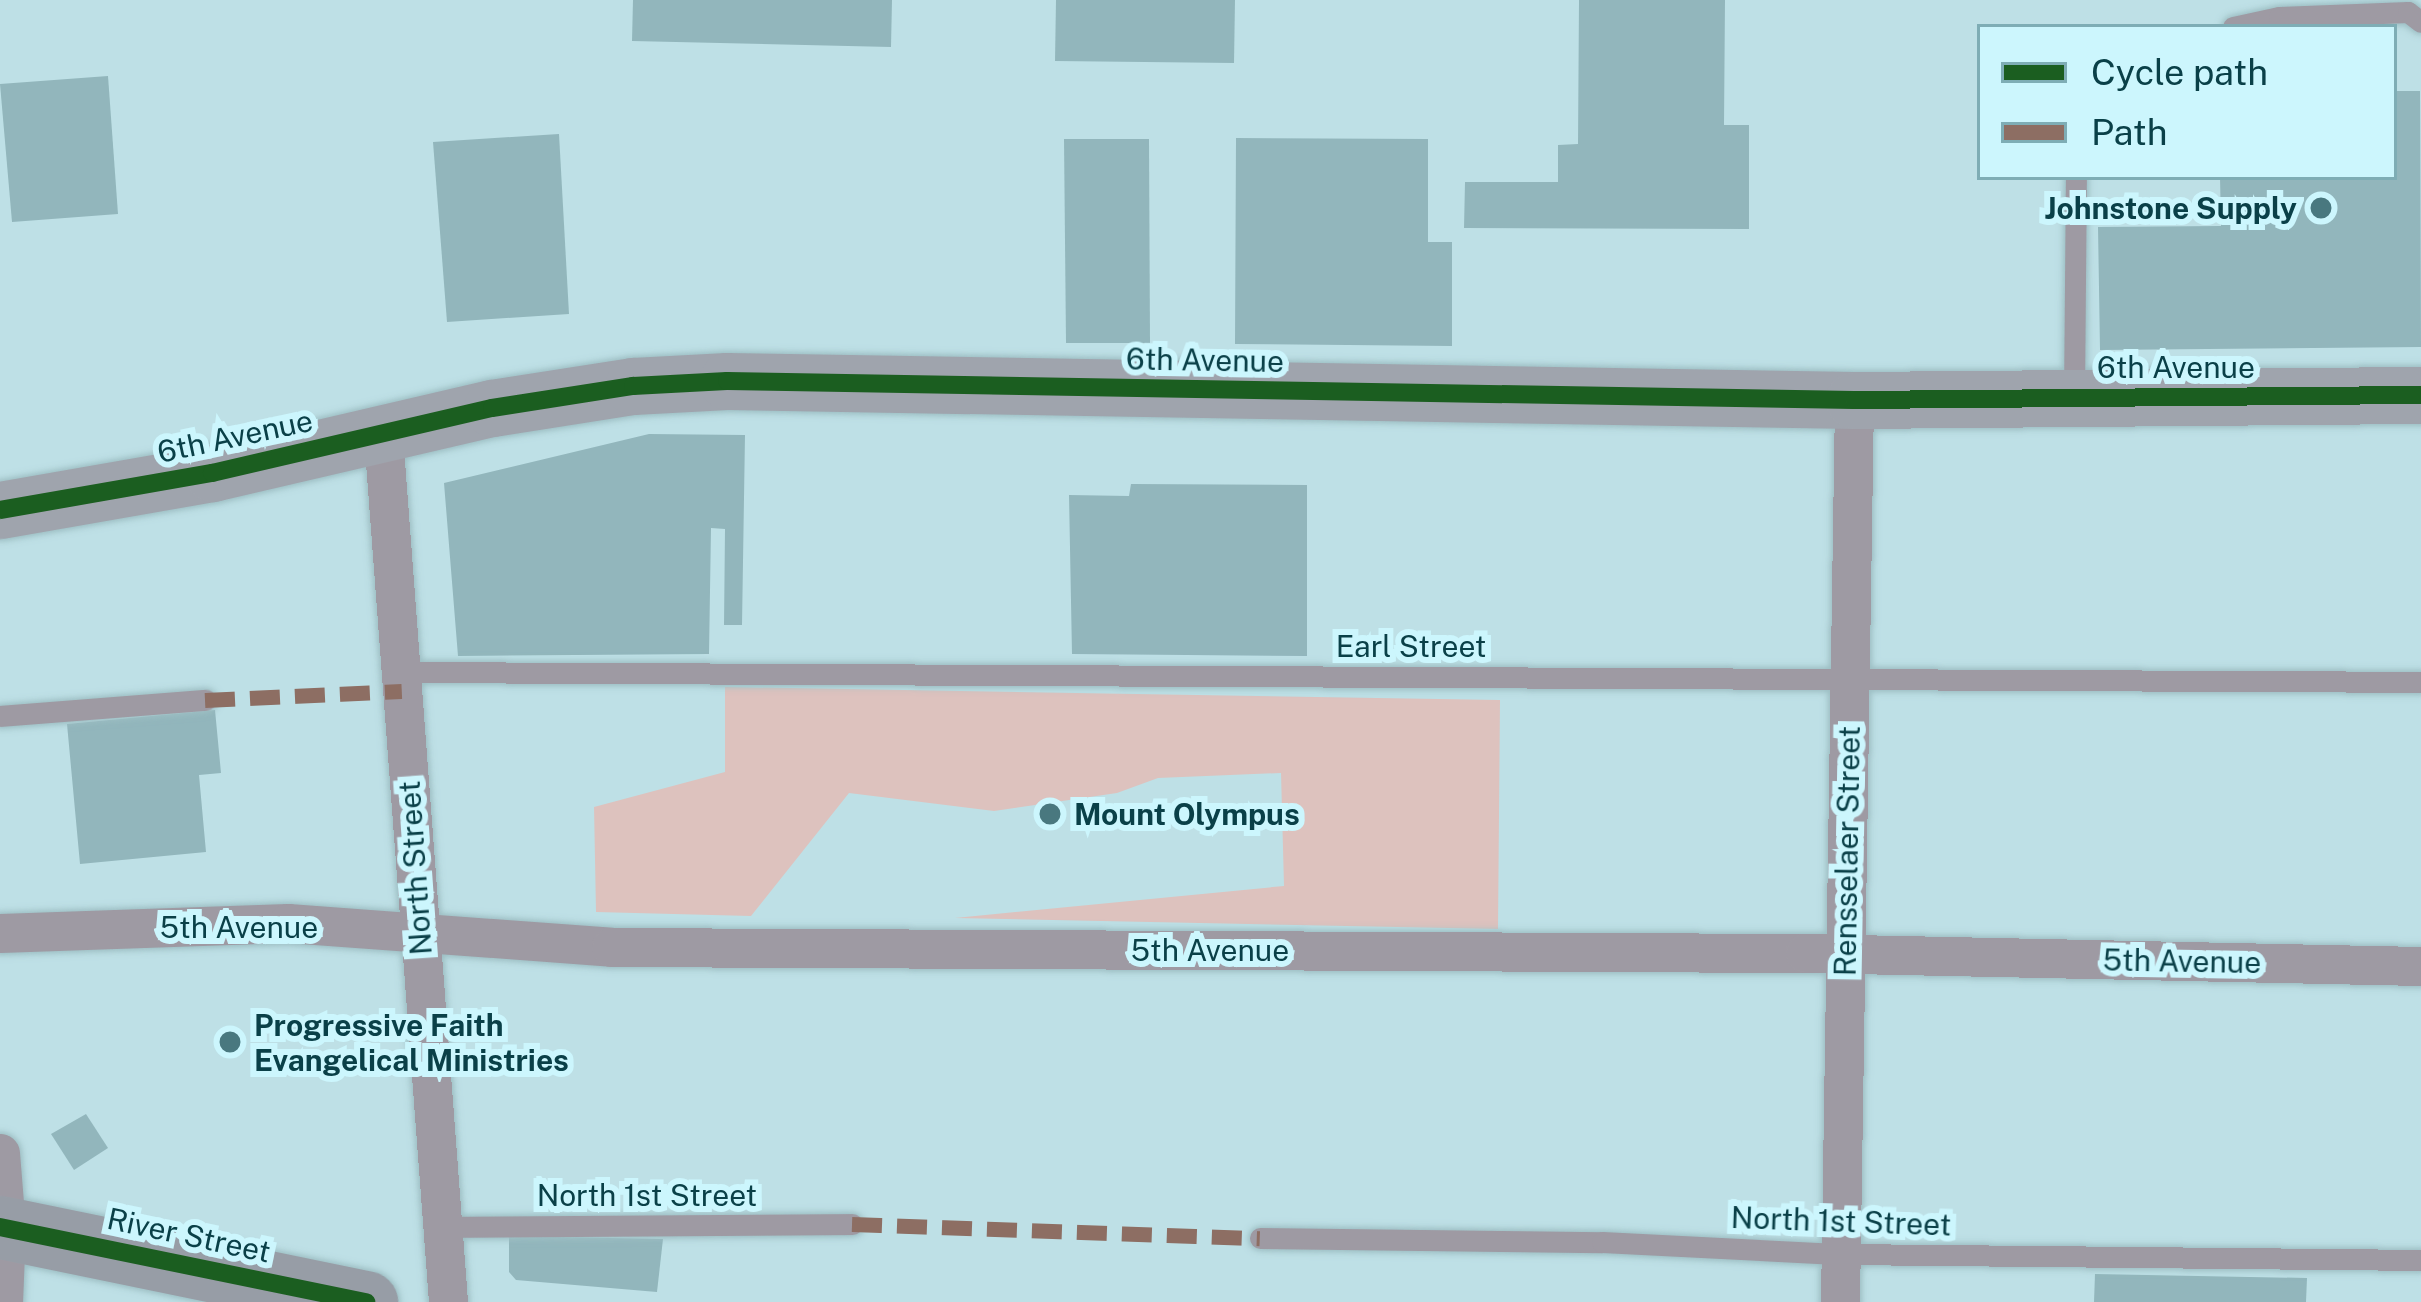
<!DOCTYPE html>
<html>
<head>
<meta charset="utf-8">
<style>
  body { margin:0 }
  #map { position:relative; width:2421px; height:1302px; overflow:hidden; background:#bee0e6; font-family:"Public Sans",sans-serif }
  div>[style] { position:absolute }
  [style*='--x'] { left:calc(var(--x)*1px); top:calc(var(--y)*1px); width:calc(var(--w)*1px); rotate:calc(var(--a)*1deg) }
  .green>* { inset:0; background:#ddc2be }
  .building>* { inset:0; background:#92b6bc }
  .roads { filter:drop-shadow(0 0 3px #9dbec3) drop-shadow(0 0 3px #9dbec3) }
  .lane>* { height:21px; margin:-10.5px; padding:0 10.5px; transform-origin:10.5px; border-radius:10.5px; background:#9e9aa3 }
  .street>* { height:39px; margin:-19.5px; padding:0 19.5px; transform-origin:19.5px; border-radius:19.5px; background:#9e9aa3 }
  .secondary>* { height:57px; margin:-28.5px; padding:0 28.5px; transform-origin:28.5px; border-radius:28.5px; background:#9fa4ad }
  .primary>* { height:63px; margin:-31.5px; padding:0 31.5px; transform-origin:31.5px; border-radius:31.5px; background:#979da6 }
  .quiet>* { height:15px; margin-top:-7.5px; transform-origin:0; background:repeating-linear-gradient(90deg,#8d6e63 0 30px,transparent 0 45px) }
  .cycleway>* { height:18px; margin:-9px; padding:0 9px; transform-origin:9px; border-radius:9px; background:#1b5e20 }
  .dots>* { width:33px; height:33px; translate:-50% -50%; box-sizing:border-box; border:6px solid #ccf6fd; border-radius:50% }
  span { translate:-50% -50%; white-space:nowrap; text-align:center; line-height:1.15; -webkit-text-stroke:12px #ccf6fd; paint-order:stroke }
  .poi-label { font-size:30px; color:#0a4048; font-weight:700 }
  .right { translate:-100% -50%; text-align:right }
  .left { translate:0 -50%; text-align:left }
  .street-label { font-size:30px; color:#0a4048 }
  .legend { position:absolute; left:1977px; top:24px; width:420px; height:156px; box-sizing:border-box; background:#ccf6fd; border:3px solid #7eadb5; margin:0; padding:15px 21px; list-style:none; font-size:36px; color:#0a4048 }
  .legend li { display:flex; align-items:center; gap:24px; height:60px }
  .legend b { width:60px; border:3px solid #7eadb5 }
</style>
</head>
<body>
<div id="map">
  <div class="green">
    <div style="clip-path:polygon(725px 687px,1500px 700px,1498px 929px,955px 918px,1284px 886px,1281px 773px,1158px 778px,1117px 793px,994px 811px,849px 793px,751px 916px,596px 912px,594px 807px,725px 772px)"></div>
  </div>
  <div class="building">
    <div style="clip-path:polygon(633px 0,892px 0,891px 47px,632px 41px)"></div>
    <div style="clip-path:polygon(1056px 0,1235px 0,1234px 63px,1055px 61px)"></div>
    <div style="clip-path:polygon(1579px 0,1725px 0,1724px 125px,1749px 125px,1749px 229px,1464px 228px,1465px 182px,1558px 182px,1558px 145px,1578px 144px)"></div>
    <div style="clip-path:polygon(108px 76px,118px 214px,12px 222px,0 84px)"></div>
    <div style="clip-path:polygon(2394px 91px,2420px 91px,2421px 347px,2100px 350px,2098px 227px,2221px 226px,2220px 177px,2394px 177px)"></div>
    <div style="clip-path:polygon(559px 134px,569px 314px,447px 322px,433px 142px)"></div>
    <div style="clip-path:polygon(1236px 138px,1428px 139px,1428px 242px,1452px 242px,1452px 346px,1235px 344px)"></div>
    <div style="clip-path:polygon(1064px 139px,1149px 139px,1150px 343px,1066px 343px)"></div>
    <div style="clip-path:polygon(649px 434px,745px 435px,742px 625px,724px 625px,725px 529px,711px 528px,709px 654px,458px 656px,444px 483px)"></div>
    <div style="clip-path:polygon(1131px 484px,1307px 485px,1307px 656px,1072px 654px,1069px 495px,1129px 496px)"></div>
    <div style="clip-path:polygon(215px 710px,221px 773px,199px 775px,206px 852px,80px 864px,67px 724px)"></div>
    <div style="clip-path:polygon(86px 1114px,108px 1148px,74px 1170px,51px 1134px)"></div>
    <div style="clip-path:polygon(509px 1236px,663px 1239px,657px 1292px,516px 1280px,509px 1272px)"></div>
    <div style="clip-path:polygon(2095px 1274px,2307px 1278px,2306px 1302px,2094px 1302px)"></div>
  </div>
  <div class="roads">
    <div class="lane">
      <div style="--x:2233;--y:27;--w:47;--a:-12.3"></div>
      <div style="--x:2279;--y:17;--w:129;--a:-2.2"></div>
      <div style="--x:2408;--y:12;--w:16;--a:38"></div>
      <div style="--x:2074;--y:397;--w:220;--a:-89.5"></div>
      <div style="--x:401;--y:672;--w:2020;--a:0.28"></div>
      <div style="--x:0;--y:716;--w:206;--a:-4.5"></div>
      <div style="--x:442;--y:1227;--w:410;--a:-0.4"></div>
      <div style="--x:1260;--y:1238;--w:342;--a:0.7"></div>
      <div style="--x:1602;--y:1242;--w:240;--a:2.9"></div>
      <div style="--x:1842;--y:1254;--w:579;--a:0.59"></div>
    </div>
    <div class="street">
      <div style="--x:383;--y:435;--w:869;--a:85.71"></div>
      <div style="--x:0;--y:933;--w:288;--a:-2"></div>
      <div style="--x:288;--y:923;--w:324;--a:4.2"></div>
      <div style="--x:611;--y:947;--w:1194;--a:0.29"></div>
      <div style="--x:1805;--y:953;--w:616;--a:1.21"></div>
      <div style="--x:0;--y:1153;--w:75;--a:85.4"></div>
      <div style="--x:6;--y:1228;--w:74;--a:92.3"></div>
      <div style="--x:1840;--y:1302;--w:902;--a:-89.11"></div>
    </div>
    <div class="secondary">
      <div style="--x:0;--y:510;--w:215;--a:-9.9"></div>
      <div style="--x:212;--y:473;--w:287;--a:-13.1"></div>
      <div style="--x:492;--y:408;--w:143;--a:-8.9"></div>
      <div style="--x:633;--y:386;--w:94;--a:-3"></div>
      <div style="--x:727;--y:381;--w:1127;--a:0.97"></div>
      <div style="--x:1854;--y:400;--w:567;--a:-0.51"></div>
    </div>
    <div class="primary">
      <div style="--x:0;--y:1227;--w:374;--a:11.6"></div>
    </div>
  </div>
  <div class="quiet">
    <div style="--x:205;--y:700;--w:197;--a:-2.6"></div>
    <div style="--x:852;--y:1224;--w:408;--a:2"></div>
  </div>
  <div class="cycleway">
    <div style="--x:0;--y:510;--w:215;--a:-9.9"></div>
    <div style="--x:212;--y:473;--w:287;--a:-13.1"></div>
    <div style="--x:492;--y:408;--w:143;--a:-8.9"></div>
    <div style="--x:633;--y:386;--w:94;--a:-3"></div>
    <div style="--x:727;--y:381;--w:1127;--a:0.97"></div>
    <div style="--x:1854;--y:400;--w:567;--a:-0.51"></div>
    <div style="--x:0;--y:1227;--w:374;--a:11.6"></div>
  </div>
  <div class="dots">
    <div style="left:2321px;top:208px;background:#49787f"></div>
    <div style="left:1050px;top:814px;background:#49787f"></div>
    <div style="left:230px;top:1042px;background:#49787f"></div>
  </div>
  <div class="poi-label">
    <span class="right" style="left:2297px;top:208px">Johnstone Supply</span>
    <span class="left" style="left:1074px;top:814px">Mount Olympus</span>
    <span class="left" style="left:254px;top:1042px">Progressive Faith<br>Evangelical Ministries</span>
  </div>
  <div class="street-label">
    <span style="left:1205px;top:360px;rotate:1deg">6th Avenue</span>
    <span style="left:2176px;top:367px">6th Avenue</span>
    <span style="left:235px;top:436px;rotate:-12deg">6th Avenue</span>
    <span style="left:1411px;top:646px">Earl Street</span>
    <span style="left:1847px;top:851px;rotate:-89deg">Rensselaer Street</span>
    <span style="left:415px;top:868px;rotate:-94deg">North Street</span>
    <span style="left:239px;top:927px">5th Avenue</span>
    <span style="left:1210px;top:950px">5th Avenue</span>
    <span style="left:2182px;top:961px;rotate:1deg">5th Avenue</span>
    <span style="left:647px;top:1195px">North 1st Street</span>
    <span style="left:1841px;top:1221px;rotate:2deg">North 1st Street</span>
    <span style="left:189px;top:1235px;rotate:12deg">River Street</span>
  </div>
  <ul class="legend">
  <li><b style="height:15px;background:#1b5e20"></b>Cycle path</li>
  <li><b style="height:15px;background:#8d6e63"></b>Path</li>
  </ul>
</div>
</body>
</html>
